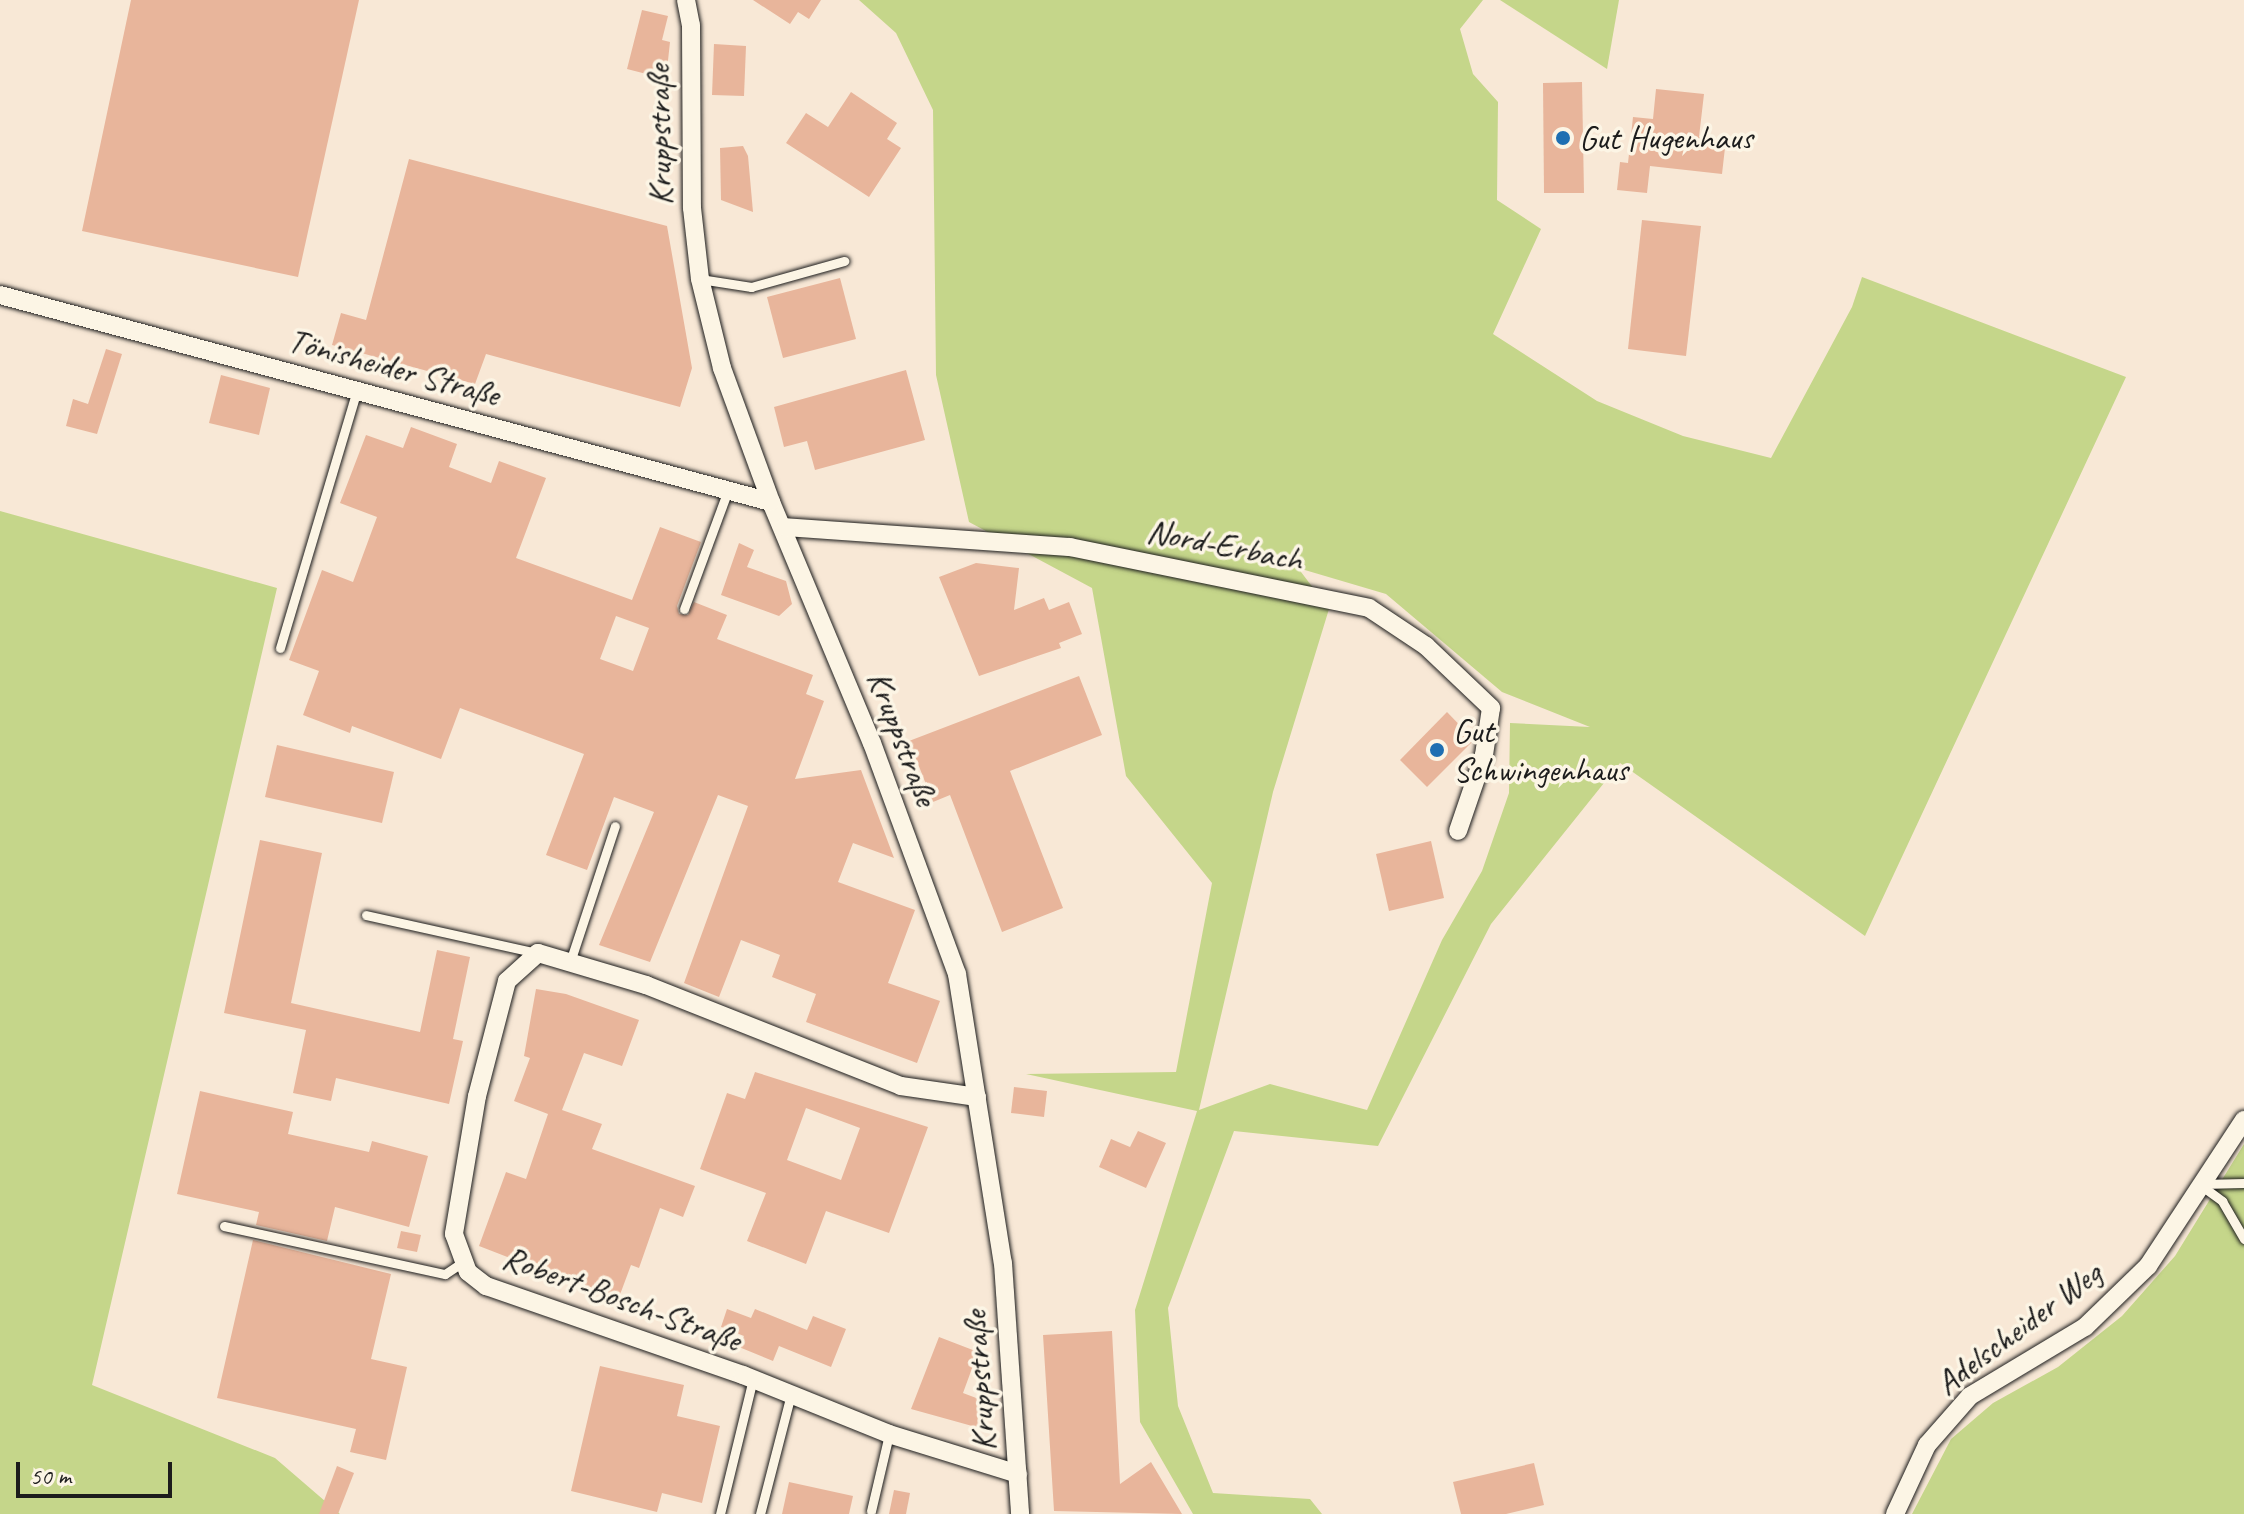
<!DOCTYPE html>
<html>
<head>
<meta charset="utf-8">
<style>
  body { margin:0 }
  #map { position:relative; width:2244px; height:1514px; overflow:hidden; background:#f8e8d6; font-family:Caveat,sans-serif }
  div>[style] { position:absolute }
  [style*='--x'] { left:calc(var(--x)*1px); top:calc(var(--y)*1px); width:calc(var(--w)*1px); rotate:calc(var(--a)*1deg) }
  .green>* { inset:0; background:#c5d68a }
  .building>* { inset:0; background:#e8b59b }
  .roads { filter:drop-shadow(0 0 2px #1c1c1c) drop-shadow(0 0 2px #1c1c1c) }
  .lane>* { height:9px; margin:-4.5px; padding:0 4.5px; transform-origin:4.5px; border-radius:4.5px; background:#fcf5e5 }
  .street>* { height:18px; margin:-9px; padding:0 9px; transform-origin:9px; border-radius:9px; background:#fcf5e5 }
  .dots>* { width:22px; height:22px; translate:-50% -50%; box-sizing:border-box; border:4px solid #fcf5e5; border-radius:50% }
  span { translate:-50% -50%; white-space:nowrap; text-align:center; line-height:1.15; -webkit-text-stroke:7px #fcf5e5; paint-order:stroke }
  .street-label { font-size:34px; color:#1c1c1c }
  .poi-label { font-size:34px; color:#1c1c1c }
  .left { translate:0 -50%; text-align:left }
  .scale { position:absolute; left:16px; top:1462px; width:156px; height:36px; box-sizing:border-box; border:4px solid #1c1c1c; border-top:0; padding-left:10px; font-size:24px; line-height:28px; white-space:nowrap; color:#1c1c1c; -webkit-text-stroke:6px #fcf5e5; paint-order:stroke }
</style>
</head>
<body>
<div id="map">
  <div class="green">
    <div style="clip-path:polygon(evenodd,859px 0,1483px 0,1460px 29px,1473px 74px,1498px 102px,1497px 200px,1541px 229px,1493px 334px,1597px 401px,1683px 436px,1771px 458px,1852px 307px,1862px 277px,2126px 377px,1865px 936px,1620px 763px,1491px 924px,1378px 1146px,1234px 1131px,1168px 1308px,1178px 1406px,1213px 1493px,1310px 1499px,1322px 1514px,1193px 1514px,1140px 1422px,1135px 1310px,1197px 1111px,1026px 1074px,1176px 1072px,1212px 883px,1126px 776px,1092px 588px,969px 522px,936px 375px,933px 110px,896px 33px,859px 0,1298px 568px,1386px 594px,1502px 692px,1590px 727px,1510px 723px,1509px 793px,1482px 871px,1442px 940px,1367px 1110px,1270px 1084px,1199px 1110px,1273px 792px,1329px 609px,1298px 568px)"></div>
    <div style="clip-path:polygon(1500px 0,1619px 0,1607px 69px)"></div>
    <div style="clip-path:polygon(0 511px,277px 588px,92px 1385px,275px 1458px,340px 1514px,0 1514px)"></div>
    <div style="clip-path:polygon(2244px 1144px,2244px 1514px,1912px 1514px,1951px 1439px,1993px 1403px,2058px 1367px,2122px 1316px,2175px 1256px)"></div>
  </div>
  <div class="building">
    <div style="clip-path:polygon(131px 0,359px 0,298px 277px,82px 231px)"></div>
    <div style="clip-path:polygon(753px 0,821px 0,809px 19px,798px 12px,790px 24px)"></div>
    <div style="clip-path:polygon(642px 10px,668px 16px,662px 40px,670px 42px,666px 79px,627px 69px)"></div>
    <div style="clip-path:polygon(714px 44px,746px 46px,744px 96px,712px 95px)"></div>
    <div style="clip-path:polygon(1582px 82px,1584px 193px,1544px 193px,1543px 83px)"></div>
    <div style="clip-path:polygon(1656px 89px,1704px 94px,1699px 137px,1726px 139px,1722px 174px,1650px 166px,1647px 193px,1617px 190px,1620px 162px,1628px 163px,1633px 117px,1653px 119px)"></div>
    <div style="clip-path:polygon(851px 92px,897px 123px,887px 139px,901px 148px,869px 197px,786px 143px,806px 113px,828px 127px)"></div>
    <div style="clip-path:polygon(743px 146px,748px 156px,753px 212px,721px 200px,720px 148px)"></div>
    <div style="clip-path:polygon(409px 159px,667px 226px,692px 368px,680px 407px,486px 354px,475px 384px,332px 345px,341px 313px,366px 320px)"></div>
    <div style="clip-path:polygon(1642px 220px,1701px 226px,1686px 356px,1628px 349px)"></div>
    <div style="clip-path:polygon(840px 278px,856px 339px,783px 358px,767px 297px)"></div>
    <div style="clip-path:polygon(106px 349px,122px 354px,97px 434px,66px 426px,73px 399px,88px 404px)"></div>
    <div style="clip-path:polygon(906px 370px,925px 440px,815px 470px,807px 441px,784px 447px,774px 407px)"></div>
    <div style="clip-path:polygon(221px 375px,270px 388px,259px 435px,209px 423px)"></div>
    <div style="clip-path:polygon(evenodd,411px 427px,457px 444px,449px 467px,491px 483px,499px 461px,546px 478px,516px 558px,632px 600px,660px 527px,701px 542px,677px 606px,679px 614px,688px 615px,694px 602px,727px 615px,717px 639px,813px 675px,806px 694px,824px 701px,795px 779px,861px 770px,894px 858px,853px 843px,838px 882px,915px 910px,888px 983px,940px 1001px,917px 1063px,806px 1022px,816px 994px,772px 977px,780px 955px,741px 940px,719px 997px,684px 983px,748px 806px,718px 795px,650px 962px,599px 945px,654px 812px,614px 797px,587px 870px,546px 855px,584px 754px,460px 708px,441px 759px,352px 726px,350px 733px,303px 715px,319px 671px,289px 660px,322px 570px,353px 582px,377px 517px,340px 503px,366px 435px,403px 448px,411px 427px,616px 616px,649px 628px,633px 671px,600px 659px,616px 616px)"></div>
    <div style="clip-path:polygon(739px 543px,754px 550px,747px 567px,786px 581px,792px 604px,779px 616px,721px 595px)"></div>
    <div style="clip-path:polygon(976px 563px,1019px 568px,1014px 610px,1044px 598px,1049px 610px,1069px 602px,1082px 634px,1059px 643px,1061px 648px,979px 676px,939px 577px)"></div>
    <div style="clip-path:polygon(1079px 676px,1102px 735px,1010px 771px,1063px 908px,1002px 932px,950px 795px,933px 802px,909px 741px)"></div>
    <div style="clip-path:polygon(1447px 712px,1474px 740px,1427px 787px,1400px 760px)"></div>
    <div style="clip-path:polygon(277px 745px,394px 772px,382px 823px,265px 797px)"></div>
    <div style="clip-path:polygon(260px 840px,322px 853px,291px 1003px,420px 1032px,437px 950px,470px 957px,453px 1039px,463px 1041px,449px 1104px,336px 1078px,331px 1101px,293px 1093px,306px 1030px,224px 1013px)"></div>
    <div style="clip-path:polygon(1431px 841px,1444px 898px,1389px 911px,1376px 854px)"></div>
    <div style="clip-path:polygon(536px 989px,566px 994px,639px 1020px,622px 1066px,584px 1053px,562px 1110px,602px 1124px,592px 1149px,695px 1186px,683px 1217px,660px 1208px,639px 1268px,631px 1265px,618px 1300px,479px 1246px,506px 1172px,526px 1179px,548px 1114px,514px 1101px,530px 1058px,524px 1056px)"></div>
    <div style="clip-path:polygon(evenodd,755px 1072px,928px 1127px,889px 1233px,826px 1211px,806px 1264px,747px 1241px,766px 1193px,700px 1169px,727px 1093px,745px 1099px,755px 1072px,806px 1108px,860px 1128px,841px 1180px,787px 1160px,806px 1108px)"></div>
    <div style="clip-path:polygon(1014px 1087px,1047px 1091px,1044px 1117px,1011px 1113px)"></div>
    <div style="clip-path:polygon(200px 1091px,293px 1112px,288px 1134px,369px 1152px,372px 1141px,428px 1156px,409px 1227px,335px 1207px,327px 1241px,256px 1225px,259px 1212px,177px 1194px)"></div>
    <div style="clip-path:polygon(1138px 1131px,1166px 1143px,1146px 1188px,1099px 1167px,1111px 1139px,1130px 1147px)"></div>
    <div style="clip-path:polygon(401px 1231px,421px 1235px,417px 1252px,397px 1248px)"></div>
    <div style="clip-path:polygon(253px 1240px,391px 1274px,371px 1359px,407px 1367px,386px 1460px,350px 1452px,356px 1429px,217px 1398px)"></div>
    <div style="clip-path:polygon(727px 1309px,751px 1318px,755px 1309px,807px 1330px,813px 1316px,846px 1329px,831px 1367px,779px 1346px,773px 1361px,739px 1347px,744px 1336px,721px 1327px)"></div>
    <div style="clip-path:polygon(1112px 1331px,1120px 1484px,1151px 1462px,1182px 1514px,1054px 1511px,1043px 1335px)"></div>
    <div style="clip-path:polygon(939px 1337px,978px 1352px,963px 1393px,992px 1404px,983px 1429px,911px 1409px)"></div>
    <div style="clip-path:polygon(600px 1366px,684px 1385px,677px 1416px,720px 1426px,702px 1503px,662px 1493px,657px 1512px,571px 1491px)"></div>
    <div style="clip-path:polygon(1534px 1463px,1544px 1505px,1506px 1514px,1461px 1514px,1453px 1482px)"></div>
    <div style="clip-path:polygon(337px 1466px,354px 1473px,338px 1514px,319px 1514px)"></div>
    <div style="clip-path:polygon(789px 1482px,853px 1496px,849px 1514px,782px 1514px)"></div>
    <div style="clip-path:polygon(894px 1490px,910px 1493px,906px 1514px,889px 1514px)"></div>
  </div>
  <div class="roads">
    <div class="lane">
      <div style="--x:700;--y:279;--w:52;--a:8.9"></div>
      <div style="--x:751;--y:287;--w:97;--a:-15.6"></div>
      <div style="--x:684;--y:609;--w:127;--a:-69.7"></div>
      <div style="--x:280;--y:648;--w:270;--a:-73.4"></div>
      <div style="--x:366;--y:915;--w:176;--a:12.5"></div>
      <div style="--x:570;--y:962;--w:143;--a:-71.7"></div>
      <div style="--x:2199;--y:1184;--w:29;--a:36"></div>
      <div style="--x:2222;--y:1201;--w:44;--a:59.9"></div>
      <div style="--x:2201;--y:1184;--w:43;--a:-1.3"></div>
      <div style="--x:224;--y:1226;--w:226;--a:12.3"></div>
      <div style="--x:445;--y:1274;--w:22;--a:-34"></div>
      <div style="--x:871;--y:1511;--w:79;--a:-76.8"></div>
      <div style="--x:720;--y:1514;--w:139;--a:-76.3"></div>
      <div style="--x:760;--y:1514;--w:124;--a:-75.5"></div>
    </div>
    <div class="street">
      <div style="--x:686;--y:0;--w:25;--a:79"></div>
      <div style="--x:691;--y:25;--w:183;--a:89.7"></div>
      <div style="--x:692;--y:208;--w:71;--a:83.6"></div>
      <div style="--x:700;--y:279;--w:92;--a:76.1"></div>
      <div style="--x:722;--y:368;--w:143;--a:69.9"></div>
      <div style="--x:771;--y:502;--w:261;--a:67.3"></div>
      <div style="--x:872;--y:743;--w:246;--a:69.8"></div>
      <div style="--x:957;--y:974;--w:293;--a:81"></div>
      <div style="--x:1003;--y:1263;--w:252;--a:86.1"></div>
      <div style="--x:0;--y:295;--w:798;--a:15.03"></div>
      <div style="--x:784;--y:527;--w:287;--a:4"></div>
      <div style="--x:1070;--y:547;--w:305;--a:11.5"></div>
      <div style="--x:1369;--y:608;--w:69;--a:33.7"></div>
      <div style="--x:1426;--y:646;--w:90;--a:43.6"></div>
      <div style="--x:1491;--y:708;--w:48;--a:98.5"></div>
      <div style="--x:1484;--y:755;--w:80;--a:108.9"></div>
      <div style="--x:977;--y:1097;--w:77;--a:-171.8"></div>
      <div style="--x:901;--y:1086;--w:274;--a:-158.4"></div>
      <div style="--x:646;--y:985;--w:113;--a:-163.5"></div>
      <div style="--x:538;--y:953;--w:42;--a:137.9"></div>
      <div style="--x:507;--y:981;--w:119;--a:104.6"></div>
      <div style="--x:477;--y:1096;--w:140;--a:99.5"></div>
      <div style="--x:454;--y:1234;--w:40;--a:69.8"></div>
      <div style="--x:468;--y:1272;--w:23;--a:38"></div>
      <div style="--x:486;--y:1286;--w:272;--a:19.1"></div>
      <div style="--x:743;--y:1375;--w:157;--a:22"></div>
      <div style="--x:889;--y:1434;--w:135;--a:17.2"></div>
      <div style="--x:1895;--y:1514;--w:76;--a:-65.1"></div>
      <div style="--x:1927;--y:1445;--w:65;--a:-48.7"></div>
      <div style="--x:1970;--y:1396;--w:134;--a:-31"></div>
      <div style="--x:2085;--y:1327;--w:88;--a:-44.1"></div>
      <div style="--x:2148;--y:1266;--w:175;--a:-56.7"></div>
    </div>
  </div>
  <div class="dots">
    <div style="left:1563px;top:138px;background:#1f6fb2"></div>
    <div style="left:1437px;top:750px;background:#1f6fb2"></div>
  </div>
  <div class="street-label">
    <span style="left:659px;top:135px;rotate:-91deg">Kruppstraße</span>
    <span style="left:394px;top:367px;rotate:15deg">Tönisheider Straße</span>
    <span style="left:1225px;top:545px;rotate:11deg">Nord-Erbach</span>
    <span style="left:903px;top:738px;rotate:69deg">Kruppstraße</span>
    <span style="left:622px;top:1298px;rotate:20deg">Robert-Bosch-Straße</span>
    <span style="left:2018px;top:1328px;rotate:-37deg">Adelscheider Weg</span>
    <span style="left:979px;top:1381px;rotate:-94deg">Kruppstraße</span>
  </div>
  <div class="poi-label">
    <span class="left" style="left:1579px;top:138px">Gut Hugenhaus</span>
    <span class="left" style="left:1453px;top:750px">Gut<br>Schwingenhaus</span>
  </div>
  <div class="scale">50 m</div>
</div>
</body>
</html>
